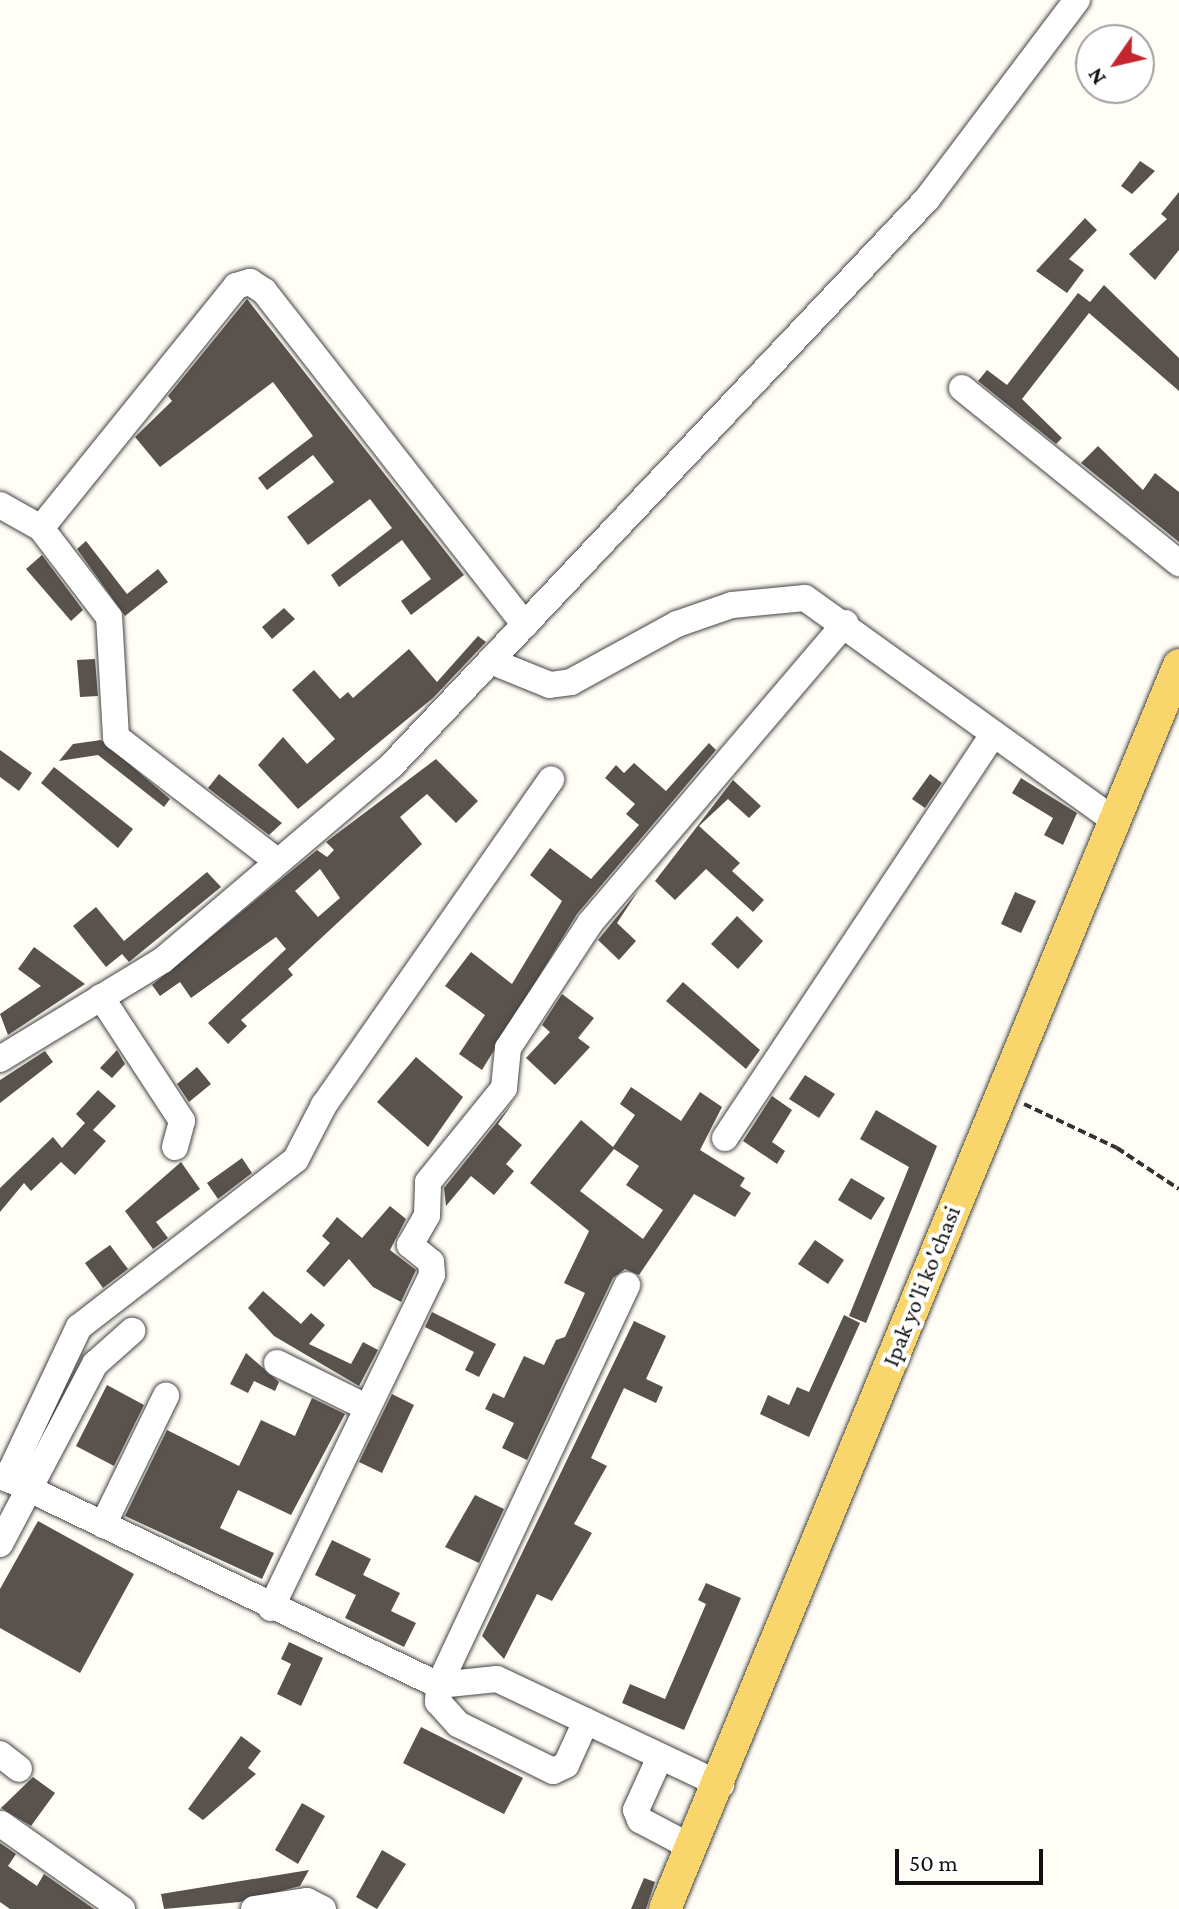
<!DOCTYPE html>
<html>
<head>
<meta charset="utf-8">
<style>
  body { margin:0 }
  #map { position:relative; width:1179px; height:1909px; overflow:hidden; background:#fffdf5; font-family:"Crimson Pro",serif }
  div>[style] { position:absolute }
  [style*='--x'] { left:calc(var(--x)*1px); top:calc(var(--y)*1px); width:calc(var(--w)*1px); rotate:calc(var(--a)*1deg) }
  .building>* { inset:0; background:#5a524d }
  .path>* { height:4px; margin-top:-2px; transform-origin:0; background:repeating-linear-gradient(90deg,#333 0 8px,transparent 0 12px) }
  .roads { filter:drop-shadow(0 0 2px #444) drop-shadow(0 0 2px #444) }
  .minor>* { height:26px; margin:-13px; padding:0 13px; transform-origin:13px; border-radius:13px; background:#fff }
  .major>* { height:32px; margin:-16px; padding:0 16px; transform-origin:16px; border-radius:16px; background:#f9d66b }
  span { translate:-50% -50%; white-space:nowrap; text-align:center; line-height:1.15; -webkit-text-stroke:8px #fff; paint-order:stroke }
  .street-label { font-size:24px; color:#111 }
  .north { position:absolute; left:1075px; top:24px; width:80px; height:80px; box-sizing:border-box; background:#fff; border:2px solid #a0a0a0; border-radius:50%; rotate:236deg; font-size:22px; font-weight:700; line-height:32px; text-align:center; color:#111 }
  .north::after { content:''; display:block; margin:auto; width:28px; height:36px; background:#c4262e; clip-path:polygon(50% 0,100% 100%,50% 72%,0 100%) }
  .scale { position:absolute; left:895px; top:1849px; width:148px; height:36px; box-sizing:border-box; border:4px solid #111; border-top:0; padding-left:10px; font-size:24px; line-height:28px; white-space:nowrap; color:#111; -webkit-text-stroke:6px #fff; paint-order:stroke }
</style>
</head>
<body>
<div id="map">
  <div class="building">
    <div style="clip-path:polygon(1140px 161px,1155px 171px,1132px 194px,1121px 186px)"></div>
    <div style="clip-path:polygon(1179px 192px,1179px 250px,1155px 280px,1129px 254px,1167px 219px,1161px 214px)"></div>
    <div style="clip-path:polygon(1085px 218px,1097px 230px,1069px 259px,1084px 270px,1067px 293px,1036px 271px)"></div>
    <div style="clip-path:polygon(1104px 285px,1179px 358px,1179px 391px,1089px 313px,1022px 399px,1062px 438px,1056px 444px,978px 381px,987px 370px,1007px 385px,1078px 293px,1090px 302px)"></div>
    <div style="clip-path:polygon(247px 299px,464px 575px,411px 615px,401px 601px,431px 579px,402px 540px,339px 587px,331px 575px,392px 528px,370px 499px,308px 545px,287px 517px,334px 482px,313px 455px,267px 490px,258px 478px,313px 436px,273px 382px,160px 467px,135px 437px,172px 401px,168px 396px)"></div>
    <div style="clip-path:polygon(1098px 446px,1143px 490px,1155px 473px,1179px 492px,1179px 542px,1081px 463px)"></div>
    <div style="clip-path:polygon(86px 541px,127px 594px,158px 569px,168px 582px,125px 616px,77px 549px)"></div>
    <div style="clip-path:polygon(42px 555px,83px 610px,71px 621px,26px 569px)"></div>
    <div style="clip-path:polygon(284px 608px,295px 619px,272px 639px,262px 627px)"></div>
    <div style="clip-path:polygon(478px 636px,486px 642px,433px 698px,298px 809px,258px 765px,283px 737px,307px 764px,335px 739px,292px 690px,314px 670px,340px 699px,348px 692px,353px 698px,409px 649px,437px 682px)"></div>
    <div style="clip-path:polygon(95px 659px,98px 696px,80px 697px,77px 660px)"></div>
    <div style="clip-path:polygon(101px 740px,170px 799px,164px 807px,98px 755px,59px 761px,73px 744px)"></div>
    <div style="clip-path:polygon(709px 743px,716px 750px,577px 914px,482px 1070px,459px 1054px,485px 1015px,445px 986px,471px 952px,512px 984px,562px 901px,530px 875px,550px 848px,591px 879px,639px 825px,626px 814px,635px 804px,605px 778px,616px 765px,624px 773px,634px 763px,666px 791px)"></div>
    <div style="clip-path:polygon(0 750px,32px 773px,19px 791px,0 777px)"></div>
    <div style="clip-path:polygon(evenodd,436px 759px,478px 801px,456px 823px,427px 794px,400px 817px,422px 844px,288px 969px,293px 975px,241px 1020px,247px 1026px,228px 1044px,208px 1023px,286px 949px,276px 937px,191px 998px,180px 982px,160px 996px,152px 985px,317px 850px,327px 857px,334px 850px,326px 842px,436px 759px,320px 869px,340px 898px,318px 917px,295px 891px,320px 869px)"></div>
    <div style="clip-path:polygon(54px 767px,133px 829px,118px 848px,41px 783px)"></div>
    <div style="clip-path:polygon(219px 774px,234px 786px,282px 823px,269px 835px,208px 788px)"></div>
    <div style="clip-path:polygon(930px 774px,942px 783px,925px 808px,912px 799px)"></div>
    <div style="clip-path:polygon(1021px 778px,1077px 813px,1063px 845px,1044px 835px,1053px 818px,1012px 793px)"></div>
    <div style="clip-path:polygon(733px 780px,761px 806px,749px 818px,728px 799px,699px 826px,740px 863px,732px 871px,764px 900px,753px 912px,706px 869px,675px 900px,655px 881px)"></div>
    <div style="clip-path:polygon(207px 872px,221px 887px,129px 962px,122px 954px,106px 967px,73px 926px,96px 907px,124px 941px)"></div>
    <div style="clip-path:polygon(638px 891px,617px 923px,636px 941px,619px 960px,598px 940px)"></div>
    <div style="clip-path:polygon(1015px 892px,1036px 901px,1021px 933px,1001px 924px)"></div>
    <div style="clip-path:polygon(737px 916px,763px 941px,738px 969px,711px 944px)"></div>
    <div style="clip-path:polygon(34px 947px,85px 984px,8px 1035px,0 1014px,41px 986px,18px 969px)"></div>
    <div style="clip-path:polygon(683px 982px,760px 1050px,746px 1069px,666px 1001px)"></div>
    <div style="clip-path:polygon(562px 994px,594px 1018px,578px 1038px,590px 1047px,555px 1085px,526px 1058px,550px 1032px,542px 1025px)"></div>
    <div style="clip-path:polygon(117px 1050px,125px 1064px,112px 1078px,100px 1068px)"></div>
    <div style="clip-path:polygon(45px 1051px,53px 1062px,0 1103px,0 1080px)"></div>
    <div style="clip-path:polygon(416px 1057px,463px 1097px,428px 1147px,377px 1102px)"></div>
    <div style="clip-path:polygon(197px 1067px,211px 1084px,189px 1102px,177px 1084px)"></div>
    <div style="clip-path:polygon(805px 1075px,835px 1094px,819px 1118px,789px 1099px)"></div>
    <div style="clip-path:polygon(evenodd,631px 1087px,681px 1121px,700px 1092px,722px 1107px,700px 1150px,745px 1178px,740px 1186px,751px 1193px,735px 1217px,694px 1194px,639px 1275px,625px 1269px,613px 1278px,527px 1460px,502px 1448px,514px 1423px,485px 1409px,493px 1393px,504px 1398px,524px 1356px,544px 1365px,556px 1340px,565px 1337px,585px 1293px,564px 1283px,589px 1231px,530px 1183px,581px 1120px,613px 1147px,635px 1115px,620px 1104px,631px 1087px,614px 1149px,639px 1166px,626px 1185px,663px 1210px,643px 1239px,580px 1191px,614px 1149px)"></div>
    <div style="clip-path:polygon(98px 1090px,116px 1106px,93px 1130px,106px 1141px,75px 1175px,61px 1162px,31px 1191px,24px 1183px,0 1212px,0 1188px,53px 1137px,62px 1148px,85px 1123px,76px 1114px)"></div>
    <div style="clip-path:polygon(772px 1096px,792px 1110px,772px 1142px,785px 1151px,777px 1164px,743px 1141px)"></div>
    <div style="clip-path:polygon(514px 1101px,498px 1124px,522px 1145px,506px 1164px,514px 1171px,494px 1195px,471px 1176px,446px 1206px,444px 1188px)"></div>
    <div style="clip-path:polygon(876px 1110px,937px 1146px,866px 1323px,849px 1316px,909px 1167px,860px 1139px)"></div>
    <div style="clip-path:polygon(242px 1158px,252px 1173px,218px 1199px,207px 1183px)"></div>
    <div style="clip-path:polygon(181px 1162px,200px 1189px,156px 1222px,168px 1238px,153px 1249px,125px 1211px)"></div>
    <div style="clip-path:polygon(851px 1178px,885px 1198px,871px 1220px,838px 1200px)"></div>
    <div style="clip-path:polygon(390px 1206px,406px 1219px,390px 1250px,416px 1270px,401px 1302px,373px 1287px,349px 1259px,324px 1287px,306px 1271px,330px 1243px,322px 1236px,337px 1217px,362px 1238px)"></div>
    <div style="clip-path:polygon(815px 1240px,844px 1260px,828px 1284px,798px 1264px)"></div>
    <div style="clip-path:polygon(110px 1245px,128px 1269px,103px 1288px,85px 1263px)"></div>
    <div style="clip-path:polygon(263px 1291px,301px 1324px,311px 1313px,325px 1325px,309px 1344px,351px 1364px,363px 1342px,378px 1350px,359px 1386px,274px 1336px,248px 1308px)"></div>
    <div style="clip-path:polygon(432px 1312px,496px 1344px,479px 1377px,465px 1370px,474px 1352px,425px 1327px)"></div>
    <div style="clip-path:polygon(844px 1315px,860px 1323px,809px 1437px,760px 1414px,768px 1395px,789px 1405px,797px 1387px,809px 1392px)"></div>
    <div style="clip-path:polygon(634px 1321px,666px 1336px,646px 1379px,663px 1387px,656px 1403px,624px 1388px,591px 1458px,607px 1466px,574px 1524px,592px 1533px,552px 1601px,537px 1594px,504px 1659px,482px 1636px)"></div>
    <div style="clip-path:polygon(246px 1353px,279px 1382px,275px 1391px,254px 1381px,248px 1393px,230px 1384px)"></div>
    <div style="clip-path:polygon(107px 1385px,144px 1405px,114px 1466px,76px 1446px)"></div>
    <div style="clip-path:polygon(392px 1394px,414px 1405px,382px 1473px,359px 1462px)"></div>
    <div style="clip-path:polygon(312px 1398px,345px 1414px,291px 1515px,238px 1490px,220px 1528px,274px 1553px,262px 1579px,125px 1516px,167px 1430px,239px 1466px,261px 1420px,295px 1436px)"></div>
    <div style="clip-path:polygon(475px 1495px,504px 1509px,479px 1563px,445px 1547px)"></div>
    <div style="clip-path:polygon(38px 1521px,134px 1574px,80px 1673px,0 1628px,0 1589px)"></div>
    <div style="clip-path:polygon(332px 1540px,371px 1559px,363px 1575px,400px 1593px,391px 1611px,416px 1623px,404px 1647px,345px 1618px,356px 1595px,315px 1575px)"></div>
    <div style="clip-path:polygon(706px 1583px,741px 1598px,684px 1730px,622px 1703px,630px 1684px,665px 1699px,706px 1604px,698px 1600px)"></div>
    <div style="clip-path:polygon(289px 1642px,323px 1658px,301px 1706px,277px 1694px,291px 1664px,281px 1659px)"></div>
    <div style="clip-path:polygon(421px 1727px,523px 1778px,504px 1814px,403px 1763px)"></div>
    <div style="clip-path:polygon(241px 1736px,261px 1751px,248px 1768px,256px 1774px,203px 1820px,188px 1809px)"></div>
    <div style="clip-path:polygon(33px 1777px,55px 1793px,31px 1826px,1px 1808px)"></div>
    <div style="clip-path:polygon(302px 1803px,325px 1816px,298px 1864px,275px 1850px)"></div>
    <div style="clip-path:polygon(0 1843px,16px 1854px,8px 1866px,37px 1886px,44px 1874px,94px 1909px,10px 1909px,0 1902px)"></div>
    <div style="clip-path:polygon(382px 1850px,406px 1864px,377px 1909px,356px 1897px)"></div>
    <div style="clip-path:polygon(309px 1870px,300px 1886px,240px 1902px,164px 1909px,161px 1894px)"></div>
    <div style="clip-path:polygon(644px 1878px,655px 1882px,646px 1909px,631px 1909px)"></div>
  </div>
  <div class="path">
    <div style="--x:1024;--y:1104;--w:103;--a:25.3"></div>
    <div style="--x:1117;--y:1148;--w:74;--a:33.5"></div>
  </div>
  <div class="roads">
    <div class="minor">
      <div style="--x:962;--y:388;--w:279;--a:38.9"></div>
      <div style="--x:0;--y:505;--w:47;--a:29.3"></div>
      <div style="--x:493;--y:662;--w:61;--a:22"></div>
      <div style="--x:550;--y:685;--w:21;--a:-8"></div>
      <div style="--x:571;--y:682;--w:121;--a:-28.7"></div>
      <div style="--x:677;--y:624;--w:58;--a:-19.1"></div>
      <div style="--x:732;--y:605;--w:73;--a:-5.5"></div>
      <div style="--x:805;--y:598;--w:380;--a:35.7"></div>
      <div style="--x:277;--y:861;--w:203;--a:-142.4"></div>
      <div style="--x:116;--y:737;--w:120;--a:-93.3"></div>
      <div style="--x:109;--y:617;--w:112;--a:-127.4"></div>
      <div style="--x:41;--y:528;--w:311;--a:-51.1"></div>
      <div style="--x:236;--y:286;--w:15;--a:-16"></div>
      <div style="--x:250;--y:282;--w:17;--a:33"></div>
      <div style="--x:264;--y:291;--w:424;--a:52"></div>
      <div style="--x:101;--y:997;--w:148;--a:56.8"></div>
      <div style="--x:182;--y:1121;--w:27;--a:105"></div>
      <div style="--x:0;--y:1059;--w:191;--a:-31.3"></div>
      <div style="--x:163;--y:960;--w:299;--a:-40.4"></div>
      <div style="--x:391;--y:766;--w:780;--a:-46.61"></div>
      <div style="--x:927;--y:199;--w:249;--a:-53"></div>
      <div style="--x:725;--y:1138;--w:483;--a:-56.4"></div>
      <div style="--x:277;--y:1363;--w:99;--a:26.3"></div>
      <div style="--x:0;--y:1475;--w:487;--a:25.6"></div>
      <div style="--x:439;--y:1685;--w:58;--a:-5.9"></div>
      <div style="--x:497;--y:1679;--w:248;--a:25.3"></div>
      <div style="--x:7;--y:1479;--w:168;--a:-64.7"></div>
      <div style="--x:79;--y:1327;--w:274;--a:-37.7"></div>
      <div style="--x:296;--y:1159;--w:61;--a:-62.6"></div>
      <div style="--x:324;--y:1105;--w:397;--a:-55.1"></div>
      <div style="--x:103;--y:1525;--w:144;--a:-64"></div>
      <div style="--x:0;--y:1544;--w:204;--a:-62.2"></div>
      <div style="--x:95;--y:1364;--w:50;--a:-41.7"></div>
      <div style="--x:271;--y:1608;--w:370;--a:-64.2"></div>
      <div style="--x:432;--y:1275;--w:13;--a:-94"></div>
      <div style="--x:431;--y:1262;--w:27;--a:-141"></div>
      <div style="--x:410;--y:1245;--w:34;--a:-60"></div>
      <div style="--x:427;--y:1215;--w:33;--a:-88"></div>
      <div style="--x:428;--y:1182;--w:121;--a:-51"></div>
      <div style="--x:504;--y:1088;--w:40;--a:-84.3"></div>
      <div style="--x:508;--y:1048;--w:149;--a:-56.7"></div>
      <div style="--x:590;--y:923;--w:394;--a:-49.6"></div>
      <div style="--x:586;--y:1721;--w:48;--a:114.4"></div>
      <div style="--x:566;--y:1765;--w:14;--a:155"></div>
      <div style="--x:553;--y:1771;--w:106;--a:-153.7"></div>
      <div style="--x:458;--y:1724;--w:30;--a:-132"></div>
      <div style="--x:438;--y:1702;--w:17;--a:-87"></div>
      <div style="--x:439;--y:1685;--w:442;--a:-64.8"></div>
      <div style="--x:0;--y:1754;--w:24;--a:38"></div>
      <div style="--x:660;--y:1757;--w:58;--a:114.4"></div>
      <div style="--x:636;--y:1810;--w:11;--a:68"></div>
      <div style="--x:640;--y:1820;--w:60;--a:27.8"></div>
      <div style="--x:1;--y:1824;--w:148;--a:35.1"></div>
      <div style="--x:254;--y:1909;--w:54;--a:-8.6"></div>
      <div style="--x:307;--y:1901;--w:18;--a:27"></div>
    </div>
    <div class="major">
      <div style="--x:665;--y:1909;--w:1346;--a:-67.55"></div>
    </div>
  </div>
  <div class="street-label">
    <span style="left:921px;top:1286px;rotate:-68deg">Ipak yo'li ko'chasi</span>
  </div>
  <div class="north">N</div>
  <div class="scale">50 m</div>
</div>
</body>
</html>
